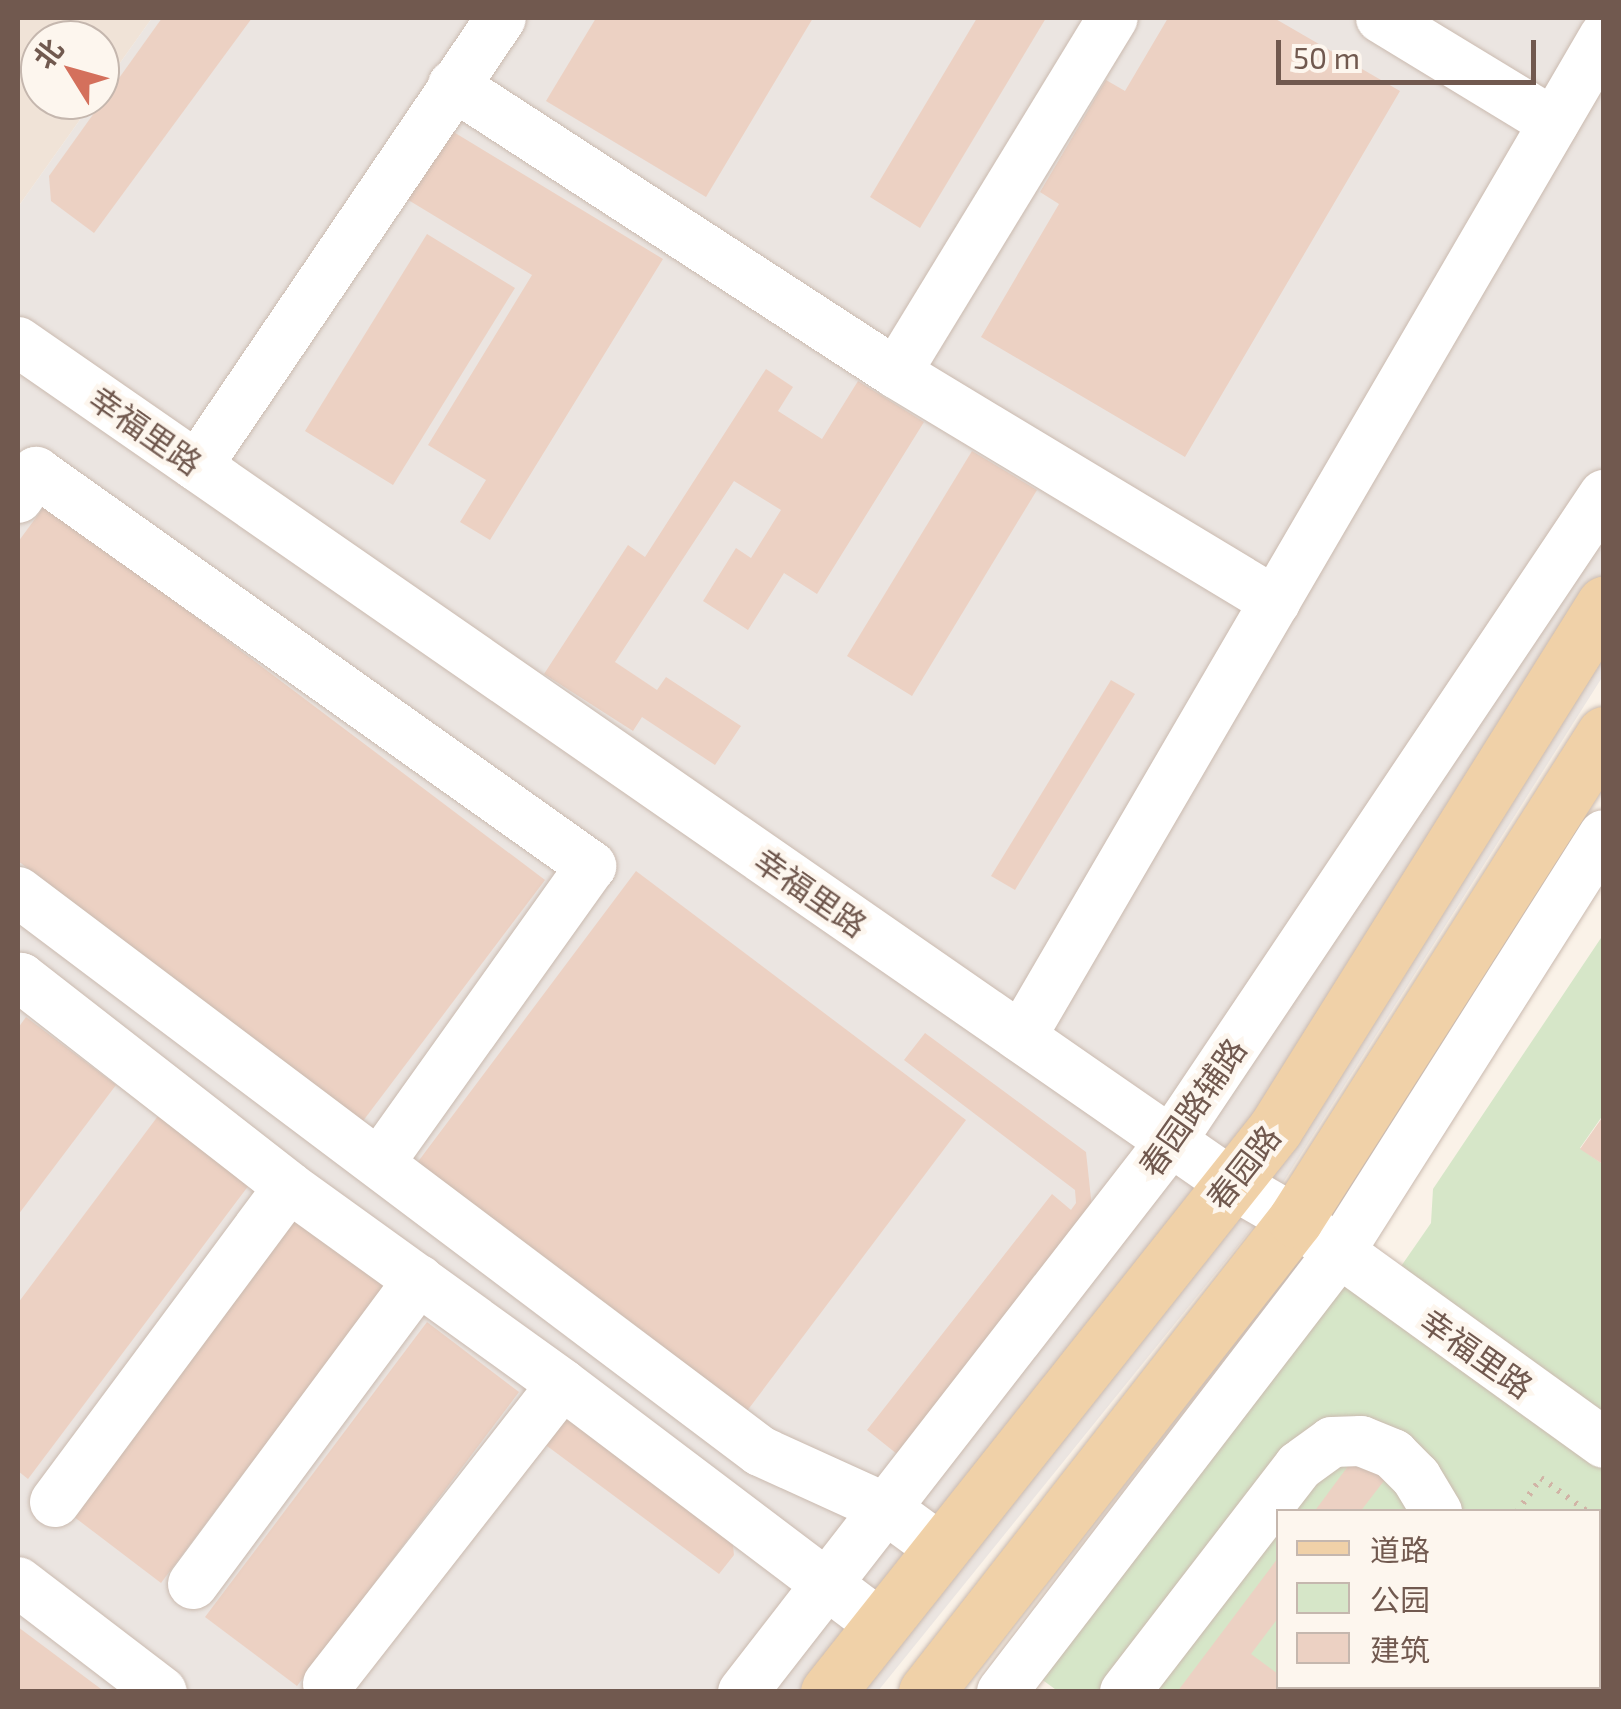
<!DOCTYPE html>
<html>
<head>
<meta charset="utf-8">
<style>
  body { margin:0 }
  #map { position:relative; width:1621px; height:1709px; overflow:hidden; background:#faf2e8; font-family:"Exo 2","Noto Sans SC",sans-serif }
  div>[style] { position:absolute }
  [style*='--x'] { left:calc(var(--x)*1px); top:calc(var(--y)*1px); width:calc(var(--w)*1px); rotate:calc(var(--a)*1deg) }
  .residential>* { inset:0; background:#f0e3d7 }
  .industrial>* { inset:0; background:#ebe5e1 }
  .green>* { inset:0; background:#d6e6c8 }
  .building>* { inset:0; background:#ecd1c3 }
  .path>* { height:6px; margin-top:-3px; transform-origin:0; background:repeating-linear-gradient(90deg,#d1b4a6 0 2.5px,transparent 0 10.5px) }
  .roads { filter:drop-shadow(0 0 2px #cabaaf) drop-shadow(0 0 2px #cabaaf) }
  .minor>* { height:50px; margin:-25px; padding:0 25px; transform-origin:25px; border-radius:25px; background:#fff }
  .major>* { height:55px; margin:-27.5px; padding:0 27.5px; transform-origin:27.5px; border-radius:27.5px; background:#f0d1a8 }
  span { translate:-50% -50%; white-space:nowrap; text-align:center; line-height:1.15; -webkit-text-stroke:9px #fdf6ee; paint-order:stroke }
  .street-label { font-size:32px; color:#71594f }
  .frame { position:absolute; inset:0; border:20px solid #71594f; pointer-events:none }
  .legend { position:absolute; left:1276px; top:1509px; width:325px; height:180px; box-sizing:border-box; background:#fdf6ee; border:2px solid #c5b7ae; margin:0; padding:12px 18px; list-style:none; font-size:30px; color:#71594f }
  .legend li { display:flex; align-items:center; gap:20px; height:50px }
  .legend b { width:50px; border:2px solid #c5b7ae }
  .north { position:absolute; left:20px; top:20px; width:100px; height:100px; box-sizing:border-box; background:#fdf6ee; border:2px solid #c5b7ae; border-radius:50%; rotate:307deg; font-size:28px; font-weight:700; line-height:40px; text-align:center; color:#71594f }
  .north::after { content:''; display:block; margin:auto; width:35px; height:45px; background:#d4705c; clip-path:polygon(50% 0,100% 100%,50% 72%,0 100%) }
  .scale { position:absolute; left:1276px; top:40px; width:260px; height:45px; box-sizing:border-box; border:5px solid #71594f; border-top:0; padding-left:12px; font-size:30px; line-height:35px; white-space:nowrap; color:#71594f; -webkit-text-stroke:8px #fdf6ee; paint-order:stroke }
</style>
</head>
<body>
<div id="map">
  <div class="residential">
    <div style="clip-path:polygon(18px 18px,152px 18px,100px 91px,100px 40px,40px 40px,40px 100px,94px 100px,18px 207px)"></div>
  </div>
  <div class="industrial">
    <div style="clip-path:polygon(152px 18px,1603px 18px,1603px 676px,1262px 1216px,878px 1691px,18px 1691px,18px 379px,37px 355px,18px 322px,18px 207px,94px 100px,100px 100px,100px 91px)"></div>
  </div>
  <div class="green">
    <div style="clip-path:polygon(evenodd,1603px 935px,1603px 1115px,1580px 1148px,1604px 1165px,1603px 1691px,1059px 1692px,1022px 1665px,1338px 1254px,1386px 1288px,1431px 1223px,1433px 1189px,1603px 935px,1278px 1512px,1598px 1512px,1598px 1686px,1278px 1686px,1278px 1512px)"></div>
  </div>
  <div class="building">
    <div style="clip-path:polygon(162px 18px,252px 18px,94px 233px,51px 201px,49px 176px)"></div>
    <div style="clip-path:polygon(596px 18px,813px 18px,706px 197px,546px 101px)"></div>
    <div style="clip-path:polygon(977px 18px,1046px 18px,920px 228px,870px 197px)"></div>
    <div style="clip-path:polygon(1168px 18px,1274px 18px,1400px 91px,1185px 457px,981px 337px,1059px 204px,1040px 192px,1106px 80px,1125px 91px)"></div>
    <div style="clip-path:polygon(447px 128px,663px 259px,490px 540px,460px 522px,486px 480px,428px 445px,532px 275px,405px 198px)"></div>
    <div style="clip-path:polygon(427px 234px,515px 288px,393px 485px,305px 431px)"></div>
    <div style="clip-path:polygon(766px 369px,793px 387px,778px 411px,822px 439px,858px 381px,924px 422px,817px 594px,784px 573px,748px 630px,703px 601px,736px 548px,751px 558px,781px 510px,734px 481px,615px 662px,657px 690px,666px 677px,741px 726px,715px 765px,642px 717px,633px 731px,544px 674px,628px 545px,645px 557px)"></div>
    <div style="clip-path:polygon(972px 451px,1037px 490px,912px 696px,847px 656px)"></div>
    <div style="clip-path:polygon(46px 504px,545px 880px,363px 1121px,18px 861px,18px 542px)"></div>
    <div style="clip-path:polygon(1111px 680px,1135px 694px,1015px 890px,991px 876px)"></div>
    <div style="clip-path:polygon(636px 871px,966px 1120px,747px 1411px,417px 1163px)"></div>
    <div style="clip-path:polygon(26px 1017px,116px 1085px,18px 1215px,18px 1028px)"></div>
    <div style="clip-path:polygon(925px 1033px,1086px 1152px,1093px 1217px,902px 1458px,867px 1430px,1052px 1194px,1071px 1210px,1076px 1203px,1075px 1190px,904px 1060px)"></div>
    <div style="clip-path:polygon(161px 1112px,252px 1181px,28px 1479px,18px 1471px,18px 1303px)"></div>
    <div style="clip-path:polygon(1604px 1115px,1604px 1165px,1580px 1149px)"></div>
    <div style="clip-path:polygon(294px 1214px,386px 1284px,161px 1583px,69px 1513px)"></div>
    <div style="clip-path:polygon(427px 1322px,519px 1392px,297px 1686px,205px 1617px)"></div>
    <div style="clip-path:polygon(560px 1403px,731px 1528px,734px 1555px,719px 1574px,535px 1437px)"></div>
    <div style="clip-path:polygon(1360px 1450px,1390px 1473px,1360px 1512px,1314px 1512px)"></div>
    <div style="clip-path:polygon(1598px 1550px,1604px 1554px,1604px 1690px,1598px 1686px)"></div>
    <div style="clip-path:polygon(1278px 1558px,1278px 1618px,1251px 1654px,1278px 1674px,1278px 1686px,1321px 1686px,1328px 1692px,1177px 1692px)"></div>
    <div style="clip-path:polygon(18px 1627px,105px 1692px,18px 1692px)"></div>
  </div>
  <div class="path">
    <div style="--x:1517;--y:1512;--w:42;--a:-54.8"></div>
    <div style="--x:1541;--y:1478;--w:58;--a:35.9"></div>
    <div style="--x:1598;--y:1519;--w:7;--a:34"></div>
    <div style="--x:1392;--y:1692;--w:7;--a:-56"></div>
  </div>
  <div class="roads">
    <div class="minor">
      <div style="--x:1381;--y:18;--w:202;--a:31.3"></div>
      <div style="--x:453;--y:85;--w:528;--a:33.03"></div>
      <div style="--x:896;--y:373;--w:443;--a:31.1"></div>
      <div style="--x:18;--y:342;--w:1476;--a:34.73"></div>
      <div style="--x:1231;--y:1183;--w:74;--a:30"></div>
      <div style="--x:1295;--y:1220;--w:381;--a:35.8"></div>
      <div style="--x:896;--y:373;--w:416;--a:-58.6"></div>
      <div style="--x:197;--y:466;--w:541;--a:-55.84"></div>
      <div style="--x:18;--y:498;--w:32;--a:-55"></div>
      <div style="--x:36;--y:472;--w:681;--a:35.37"></div>
      <div style="--x:591;--y:866;--w:365;--a:125.5"></div>
      <div style="--x:18;--y:892;--w:929;--a:36.99"></div>
      <div style="--x:760;--y:1451;--w:137;--a:24.5"></div>
      <div style="--x:885;--y:1508;--w:69;--a:36.2"></div>
      <div style="--x:18;--y:983;--w:6;--a:-59"></div>
      <div style="--x:21;--y:978;--w:340;--a:37.9"></div>
      <div style="--x:289;--y:1187;--w:337;--a:35.8"></div>
      <div style="--x:562;--y:1384;--w:400;--a:37.1"></div>
      <div style="--x:1021;--y:1037;--w:1158;--a:-59.76"></div>
      <div style="--x:55;--y:1502;--w:392;--a:-53.4"></div>
      <div style="--x:18;--y:1582;--w:181;--a:37.4"></div>
      <div style="--x:193;--y:1584;--w:379;--a:-53.4"></div>
      <div style="--x:328;--y:1684;--w:380;--a:-52"></div>
      <div style="--x:1518;--y:1686;--w:8;--a:45"></div>
      <div style="--x:743;--y:1692;--w:698;--a:-52.16"></div>
      <div style="--x:1171;--y:1141;--w:778;--a:-56.17"></div>
      <div style="--x:1002;--y:1692;--w:552;--a:-52.51"></div>
      <div style="--x:1338;--y:1254;--w:496;--a:-57.6"></div>
      <div style="--x:1125;--y:1692;--w:285;--a:-52.4"></div>
      <div style="--x:1299;--y:1466;--w:41;--a:-36"></div>
      <div style="--x:1332;--y:1442;--w:29;--a:-2"></div>
      <div style="--x:1361;--y:1441;--w:35;--a:22"></div>
      <div style="--x:1393;--y:1454;--w:33;--a:45"></div>
      <div style="--x:1416;--y:1477;--w:41;--a:59"></div>
    </div>
    <div class="major">
      <div style="--x:828;--y:1692;--w:719;--a:-51.55"></div>
      <div style="--x:1275;--y:1129;--w:620;--a:-57.93"></div>
      <div style="--x:926;--y:1692;--w:599;--a:-51.98"></div>
      <div style="--x:1295;--y:1220;--w:576;--a:-57.55"></div>
    </div>
  </div>
  <div class="street-label">
    <span style="left:146px;top:430px;rotate:35deg">幸福里路</span>
    <span style="left:811px;top:892px;rotate:35deg">幸福里路</span>
    <span style="left:1192px;top:1107px;rotate:-55deg">春园路辅路</span>
    <span style="left:1243px;top:1167px;rotate:-52deg">春园路</span>
    <span style="left:1477px;top:1353px;rotate:35deg">幸福里路</span>
  </div>
  <div class="frame"></div>
  <ul class="legend">
  <li><b style="height:12px;background:#f0d1a8"></b>道路</li>
  <li><b style="height:28px;background:#d6e6c8"></b>公园</li>
  <li><b style="height:28px;background:#ecd1c3"></b>建筑</li>
  </ul>
  <div class="north">北</div>
  <div class="scale">50 m</div>
</div>
</body>
</html>
